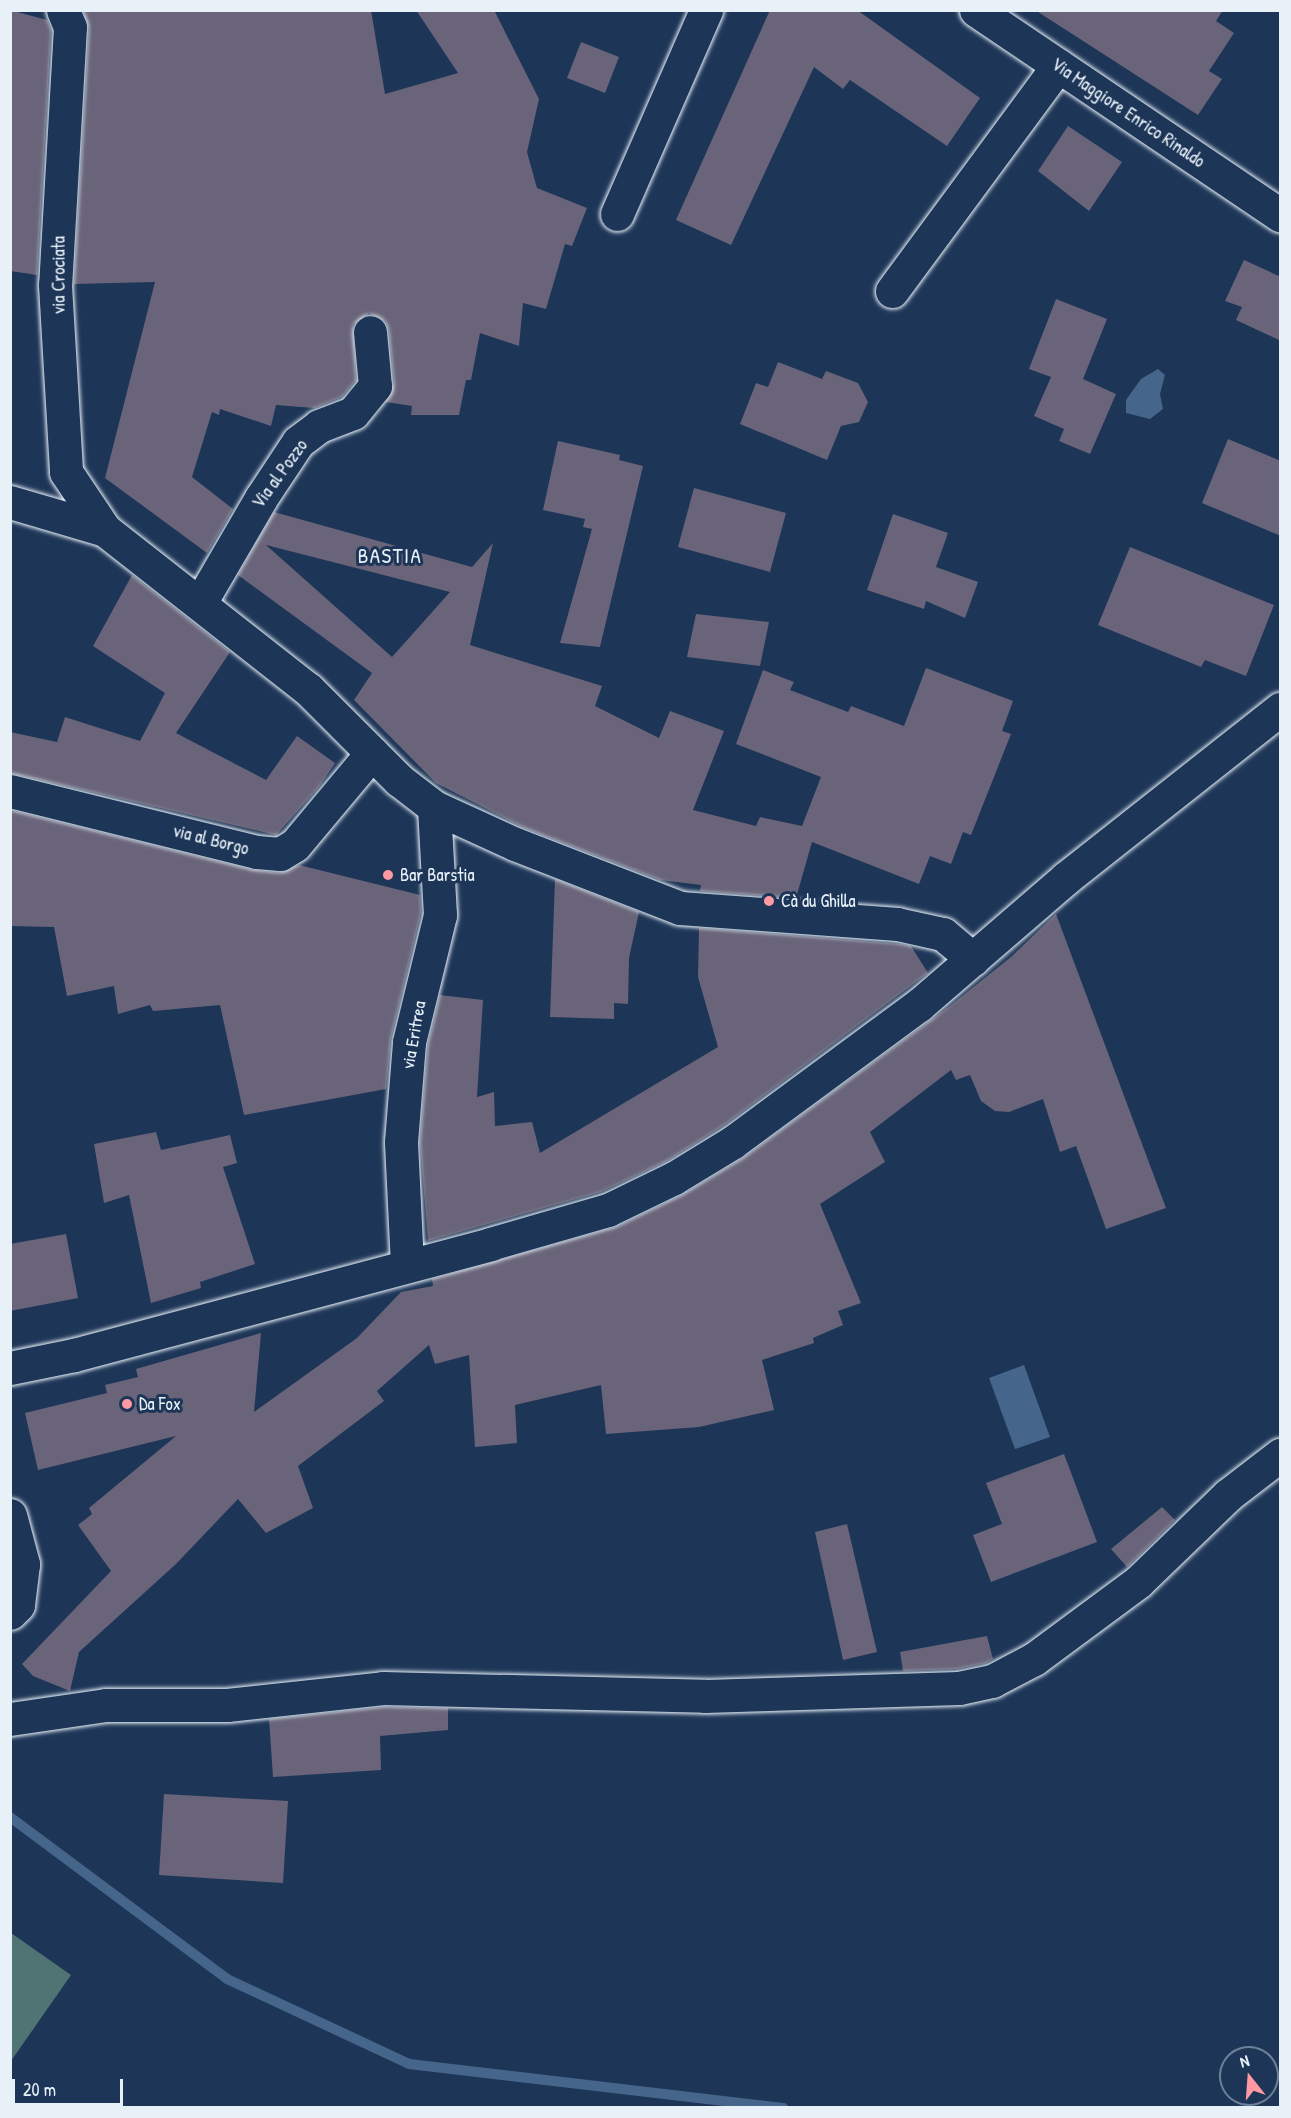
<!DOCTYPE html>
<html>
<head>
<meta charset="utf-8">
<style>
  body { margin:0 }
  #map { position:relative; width:1291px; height:2118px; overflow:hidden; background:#1d3557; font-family:"Patrick Hand",sans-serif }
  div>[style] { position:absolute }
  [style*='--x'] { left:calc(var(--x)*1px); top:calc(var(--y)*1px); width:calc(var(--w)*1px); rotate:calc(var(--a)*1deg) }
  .green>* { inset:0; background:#507374 }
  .water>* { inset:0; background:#45668a }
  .stream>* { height:10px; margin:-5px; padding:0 5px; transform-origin:5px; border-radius:5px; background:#45668a }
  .building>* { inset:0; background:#696479 }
  .roads { filter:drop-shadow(0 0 2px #e8f1f8) drop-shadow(0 0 2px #e8f1f8) }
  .street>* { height:33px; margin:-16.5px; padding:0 16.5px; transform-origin:16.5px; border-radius:16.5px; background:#1d3557 }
  .secondary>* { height:33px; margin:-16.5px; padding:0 16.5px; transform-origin:16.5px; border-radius:16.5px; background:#1d3557 }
  .dots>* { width:16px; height:16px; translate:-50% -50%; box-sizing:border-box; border:3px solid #1d3557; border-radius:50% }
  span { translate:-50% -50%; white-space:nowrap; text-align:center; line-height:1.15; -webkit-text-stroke:6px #1d3557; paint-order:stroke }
  .street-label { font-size:18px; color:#e8f1f8 }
  .poi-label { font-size:18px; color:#e8f1f8 }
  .left { translate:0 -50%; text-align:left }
  .quarter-label { font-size:21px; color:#e8f1f8; letter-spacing:1.5px }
  .frame { position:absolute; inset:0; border:12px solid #e8f1f8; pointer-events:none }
  .north { position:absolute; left:1219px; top:2046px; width:60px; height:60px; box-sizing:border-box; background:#1d3557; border:2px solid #6e8097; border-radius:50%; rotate:343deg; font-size:16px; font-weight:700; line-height:24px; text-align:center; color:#e8f1f8 }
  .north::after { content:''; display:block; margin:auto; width:21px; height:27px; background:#ff9aa2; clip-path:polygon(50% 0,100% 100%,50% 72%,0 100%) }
  .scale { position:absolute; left:12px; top:2079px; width:111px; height:27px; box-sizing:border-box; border:3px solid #e8f1f8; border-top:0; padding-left:8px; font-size:18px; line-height:21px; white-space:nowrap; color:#e8f1f8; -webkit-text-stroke:4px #1d3557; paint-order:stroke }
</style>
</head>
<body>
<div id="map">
  <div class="green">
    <div style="clip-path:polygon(11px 1933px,71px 1975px,11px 2061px)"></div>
  </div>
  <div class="water">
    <div style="clip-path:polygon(1158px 369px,1165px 375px,1160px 394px,1163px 409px,1150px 419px,1126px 413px,1126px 400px,1141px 379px)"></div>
    <div style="clip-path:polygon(1024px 1365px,1050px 1437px,1015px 1449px,989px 1378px)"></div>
  </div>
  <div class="stream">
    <div style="--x:10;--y:1817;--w:271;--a:36.7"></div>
    <div style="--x:227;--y:1979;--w:201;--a:25"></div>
    <div style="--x:409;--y:2064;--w:377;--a:6.7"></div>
  </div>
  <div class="building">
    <div style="clip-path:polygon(10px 10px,47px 20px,51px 30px,37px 275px,10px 271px)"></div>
    <div style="clip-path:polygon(83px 10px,371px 10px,385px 94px,458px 73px,416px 10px,494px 10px,539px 99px,527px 152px,537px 188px,587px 208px,572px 246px,565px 244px,546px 309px,523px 303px,519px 346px,480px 333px,471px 380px,466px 380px,459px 415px,411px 415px,412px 406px,386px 402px,394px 384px,389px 330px,385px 321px,369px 313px,353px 325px,356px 380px,342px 397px,314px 408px,276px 405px,271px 426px,220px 409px,219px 415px,212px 412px,192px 477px,233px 509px,207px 553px,105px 478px,155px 282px,74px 284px,89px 28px)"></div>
    <div style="clip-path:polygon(770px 10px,857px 10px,980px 98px,947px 146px,850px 80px,843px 89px,814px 67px,731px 245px,676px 220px)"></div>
    <div style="clip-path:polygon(1035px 10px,1223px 10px,1216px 21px,1234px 33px,1209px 71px,1222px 79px,1198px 115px)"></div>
    <div style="clip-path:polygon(581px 42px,619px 57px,605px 93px,567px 78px)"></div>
    <div style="clip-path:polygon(1068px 126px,1122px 162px,1089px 211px,1038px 171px)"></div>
    <div style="clip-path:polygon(1244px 260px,1281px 277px,1281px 341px,1236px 320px,1242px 307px,1225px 301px)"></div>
    <div style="clip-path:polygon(1056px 299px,1107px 319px,1083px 379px,1116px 394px,1090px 454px,1059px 441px,1064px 429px,1034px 416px,1051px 377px,1029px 369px)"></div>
    <div style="clip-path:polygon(778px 362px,822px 379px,826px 371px,858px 383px,868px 402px,859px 422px,841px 426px,827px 460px,740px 424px,756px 383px,768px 387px)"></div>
    <div style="clip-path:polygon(1228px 439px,1281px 461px,1281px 536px,1202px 503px)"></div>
    <div style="clip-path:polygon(558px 441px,620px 455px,619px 460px,643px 466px,600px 647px,560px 643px,592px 529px,583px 527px,585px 519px,543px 510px)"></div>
    <div style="clip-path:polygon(694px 488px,786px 513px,770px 572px,678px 547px)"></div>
    <div style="clip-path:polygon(evenodd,274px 512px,472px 567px,493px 543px,470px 645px,602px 686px,595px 706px,659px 738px,670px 711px,724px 731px,693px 810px,756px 826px,760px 817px,802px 826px,821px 777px,736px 744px,763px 670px,794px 682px,790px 690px,848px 712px,851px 706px,904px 726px,926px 668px,1013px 701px,1002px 731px,1011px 734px,971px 835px,963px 832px,951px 864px,930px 856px,919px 884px,812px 842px,796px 898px,700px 891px,701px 885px,660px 880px,522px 827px,436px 783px,354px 700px,372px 673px,238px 575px,274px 512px,266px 545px,450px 592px,392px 657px,266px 545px)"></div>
    <div style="clip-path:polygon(893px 514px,948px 533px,936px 567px,978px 582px,965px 618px,926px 601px,924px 609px,867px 590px)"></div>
    <div style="clip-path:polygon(1130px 547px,1274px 605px,1246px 676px,1205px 660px,1201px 667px,1098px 625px)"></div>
    <div style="clip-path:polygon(132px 575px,230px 652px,176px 733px,266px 780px,297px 736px,335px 763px,319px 787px,276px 835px,10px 773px,10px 732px,57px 742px,65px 717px,140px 741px,165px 693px,93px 646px)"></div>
    <div style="clip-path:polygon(696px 614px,769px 622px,760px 666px,687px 657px)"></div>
    <div style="clip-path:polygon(10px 810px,253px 870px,279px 873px,299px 865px,420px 895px,421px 913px,391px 1038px,386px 1089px,244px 1115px,220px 1005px,153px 1011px,150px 1005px,118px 1014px,114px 986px,67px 996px,54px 927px,10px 926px)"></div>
    <div style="clip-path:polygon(555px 879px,639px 912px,629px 958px,628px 1004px,614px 1003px,614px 1019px,550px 1017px)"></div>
    <div style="clip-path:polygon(1056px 914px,1166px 1208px,1106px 1229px,1076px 1146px,1060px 1152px,1043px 1099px,1009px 1112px,995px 1111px,981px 1101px,970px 1075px,956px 1080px,951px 1070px,870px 1132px,885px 1162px,820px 1204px,861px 1303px,838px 1311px,843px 1325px,813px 1338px,814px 1343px,762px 1360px,774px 1410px,699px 1427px,606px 1434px,601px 1385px,515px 1405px,517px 1443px,475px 1447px,469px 1355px,435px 1364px,429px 1345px,377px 1391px,384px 1401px,298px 1466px,313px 1508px,266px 1533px,238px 1499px,176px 1564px,79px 1652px,70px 1691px,33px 1676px,22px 1664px,111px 1571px,78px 1525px,92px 1514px,89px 1508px,176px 1436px,38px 1470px,25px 1413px,107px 1393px,105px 1385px,138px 1377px,136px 1369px,261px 1333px,254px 1412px,357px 1338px,401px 1292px,433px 1286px,432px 1279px,616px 1227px,682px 1195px,743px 1158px,950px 1006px,1011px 957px)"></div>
    <div style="clip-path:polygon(699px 928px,899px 944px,911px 946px,928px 973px,723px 1126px,665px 1162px,601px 1192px,428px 1241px,420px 1142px,428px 1045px,440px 995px,483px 1000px,477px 1097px,494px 1092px,495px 1126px,532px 1122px,540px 1153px,718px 1047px,698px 977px)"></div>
    <div style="clip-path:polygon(156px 1132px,161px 1150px,230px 1135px,237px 1163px,223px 1167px,255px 1264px,200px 1282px,201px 1288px,151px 1303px,129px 1195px,104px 1203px,94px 1144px)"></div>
    <div style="clip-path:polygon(66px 1234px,78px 1298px,10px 1311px,10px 1244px)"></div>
    <div style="clip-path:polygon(1064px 1454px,1097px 1542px,991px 1582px,973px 1535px,1002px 1524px,986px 1483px)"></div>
    <div style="clip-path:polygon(1162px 1507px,1175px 1520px,1127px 1567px,1111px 1549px)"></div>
    <div style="clip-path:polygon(847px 1524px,877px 1652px,843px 1660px,815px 1532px)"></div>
    <div style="clip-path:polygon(987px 1636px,993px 1659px,986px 1663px,957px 1669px,903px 1671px,900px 1652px)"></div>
    <div style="clip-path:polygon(384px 1707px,448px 1708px,448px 1730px,380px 1736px,381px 1770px,273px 1777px,269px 1719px)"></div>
    <div style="clip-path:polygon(164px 1794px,288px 1801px,283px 1883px,159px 1875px)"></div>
  </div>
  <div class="roads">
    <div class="street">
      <div style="--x:63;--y:10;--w:18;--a:68"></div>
      <div style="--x:70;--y:27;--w:258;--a:93.3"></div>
      <div style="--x:55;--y:285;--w:187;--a:86.6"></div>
      <div style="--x:66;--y:472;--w:70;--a:56.1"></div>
      <div style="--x:976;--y:10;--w:367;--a:34"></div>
      <div style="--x:617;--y:214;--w:223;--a:-66.4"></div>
      <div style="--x:892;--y:291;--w:280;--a:-53.6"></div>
      <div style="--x:10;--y:502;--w:99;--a:16.4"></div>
      <div style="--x:105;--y:530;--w:258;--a:38.1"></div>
      <div style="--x:308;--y:689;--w:129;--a:45"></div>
      <div style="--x:399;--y:780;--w:44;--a:37.6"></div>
      <div style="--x:434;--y:807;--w:89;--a:24.6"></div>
      <div style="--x:515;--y:844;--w:177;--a:21.2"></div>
      <div style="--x:680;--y:908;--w:218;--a:4.2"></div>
      <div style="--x:897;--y:924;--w:47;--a:12.3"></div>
      <div style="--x:943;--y:934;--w:39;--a:40"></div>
      <div style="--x:200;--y:603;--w:121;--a:-59.8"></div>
      <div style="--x:261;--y:498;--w:67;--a:-56.5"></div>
      <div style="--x:298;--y:442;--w:26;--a:-37"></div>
      <div style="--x:319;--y:426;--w:36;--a:-21"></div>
      <div style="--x:353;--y:413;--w:35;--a:-51"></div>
      <div style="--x:375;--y:386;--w:54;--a:-95.3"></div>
      <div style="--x:10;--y:791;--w:254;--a:13.9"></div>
      <div style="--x:257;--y:852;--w:23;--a:5"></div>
      <div style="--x:280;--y:854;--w:17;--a:-31"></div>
      <div style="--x:295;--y:845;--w:120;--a:-50.1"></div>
      <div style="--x:407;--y:1265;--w:123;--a:-92.8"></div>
      <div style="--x:401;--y:1142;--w:100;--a:-85.4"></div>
      <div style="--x:409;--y:1042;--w:131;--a:-76.3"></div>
      <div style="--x:440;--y:915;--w:108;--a:-93.2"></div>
      <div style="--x:10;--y:1515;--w:51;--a:75.1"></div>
      <div style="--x:23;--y:1564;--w:41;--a:97"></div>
      <div style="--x:18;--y:1605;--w:11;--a:135"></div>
      <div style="--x:10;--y:1719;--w:97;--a:-8.3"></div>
      <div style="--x:106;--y:1705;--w:121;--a:0"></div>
      <div style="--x:227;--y:1705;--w:157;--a:-6.2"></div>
      <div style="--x:383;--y:1688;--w:322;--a:1.4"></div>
      <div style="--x:705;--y:1696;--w:254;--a:-1.8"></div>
      <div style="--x:959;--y:1688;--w:34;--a:-12"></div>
      <div style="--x:992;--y:1681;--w:47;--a:-27.6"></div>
      <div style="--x:1034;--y:1659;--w:129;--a:-36.5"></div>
      <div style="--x:1138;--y:1582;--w:125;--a:-44"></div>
      <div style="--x:1228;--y:1495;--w:66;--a:-37.6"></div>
    </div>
    <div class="secondary">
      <div style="--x:10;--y:1368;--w:65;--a:-11.5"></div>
      <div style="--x:74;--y:1355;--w:431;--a:-14.9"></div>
      <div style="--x:490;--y:1244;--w:123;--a:-16.1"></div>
      <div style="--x:608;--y:1210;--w:73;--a:-25.9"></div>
      <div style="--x:674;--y:1178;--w:69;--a:-31.4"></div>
      <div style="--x:733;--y:1142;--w:231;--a:-36.4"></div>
      <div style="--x:919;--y:1005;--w:194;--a:-40.8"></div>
      <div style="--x:1066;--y:878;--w:273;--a:-38.3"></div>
    </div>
  </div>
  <div class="dots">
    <div style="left:388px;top:875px;background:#ff9aa2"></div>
    <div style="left:769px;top:901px;background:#ff9aa2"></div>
    <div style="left:127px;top:1404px;background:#ff9aa2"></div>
  </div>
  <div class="street-label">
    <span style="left:1128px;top:113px;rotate:34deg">Via Maggiore Enrico Rinaldo</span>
    <span style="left:59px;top:275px;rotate:-90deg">via Crociata</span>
    <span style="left:280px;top:474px;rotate:-54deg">Via al Pozzo</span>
    <span style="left:211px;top:840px;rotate:14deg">via al Borgo</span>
    <span style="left:414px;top:1035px;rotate:-80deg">via Eritrea</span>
  </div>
  <div class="poi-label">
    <span class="left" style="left:400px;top:875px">Bar Barstia</span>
    <span class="left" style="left:781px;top:901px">Cà du Ghilla</span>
    <span class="left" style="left:139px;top:1404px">Da Fox</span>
  </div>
  <div class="quarter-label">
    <span style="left:390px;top:556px">BASTIA</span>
  </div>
  <div class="frame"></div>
  <div class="north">N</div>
  <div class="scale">20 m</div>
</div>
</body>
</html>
